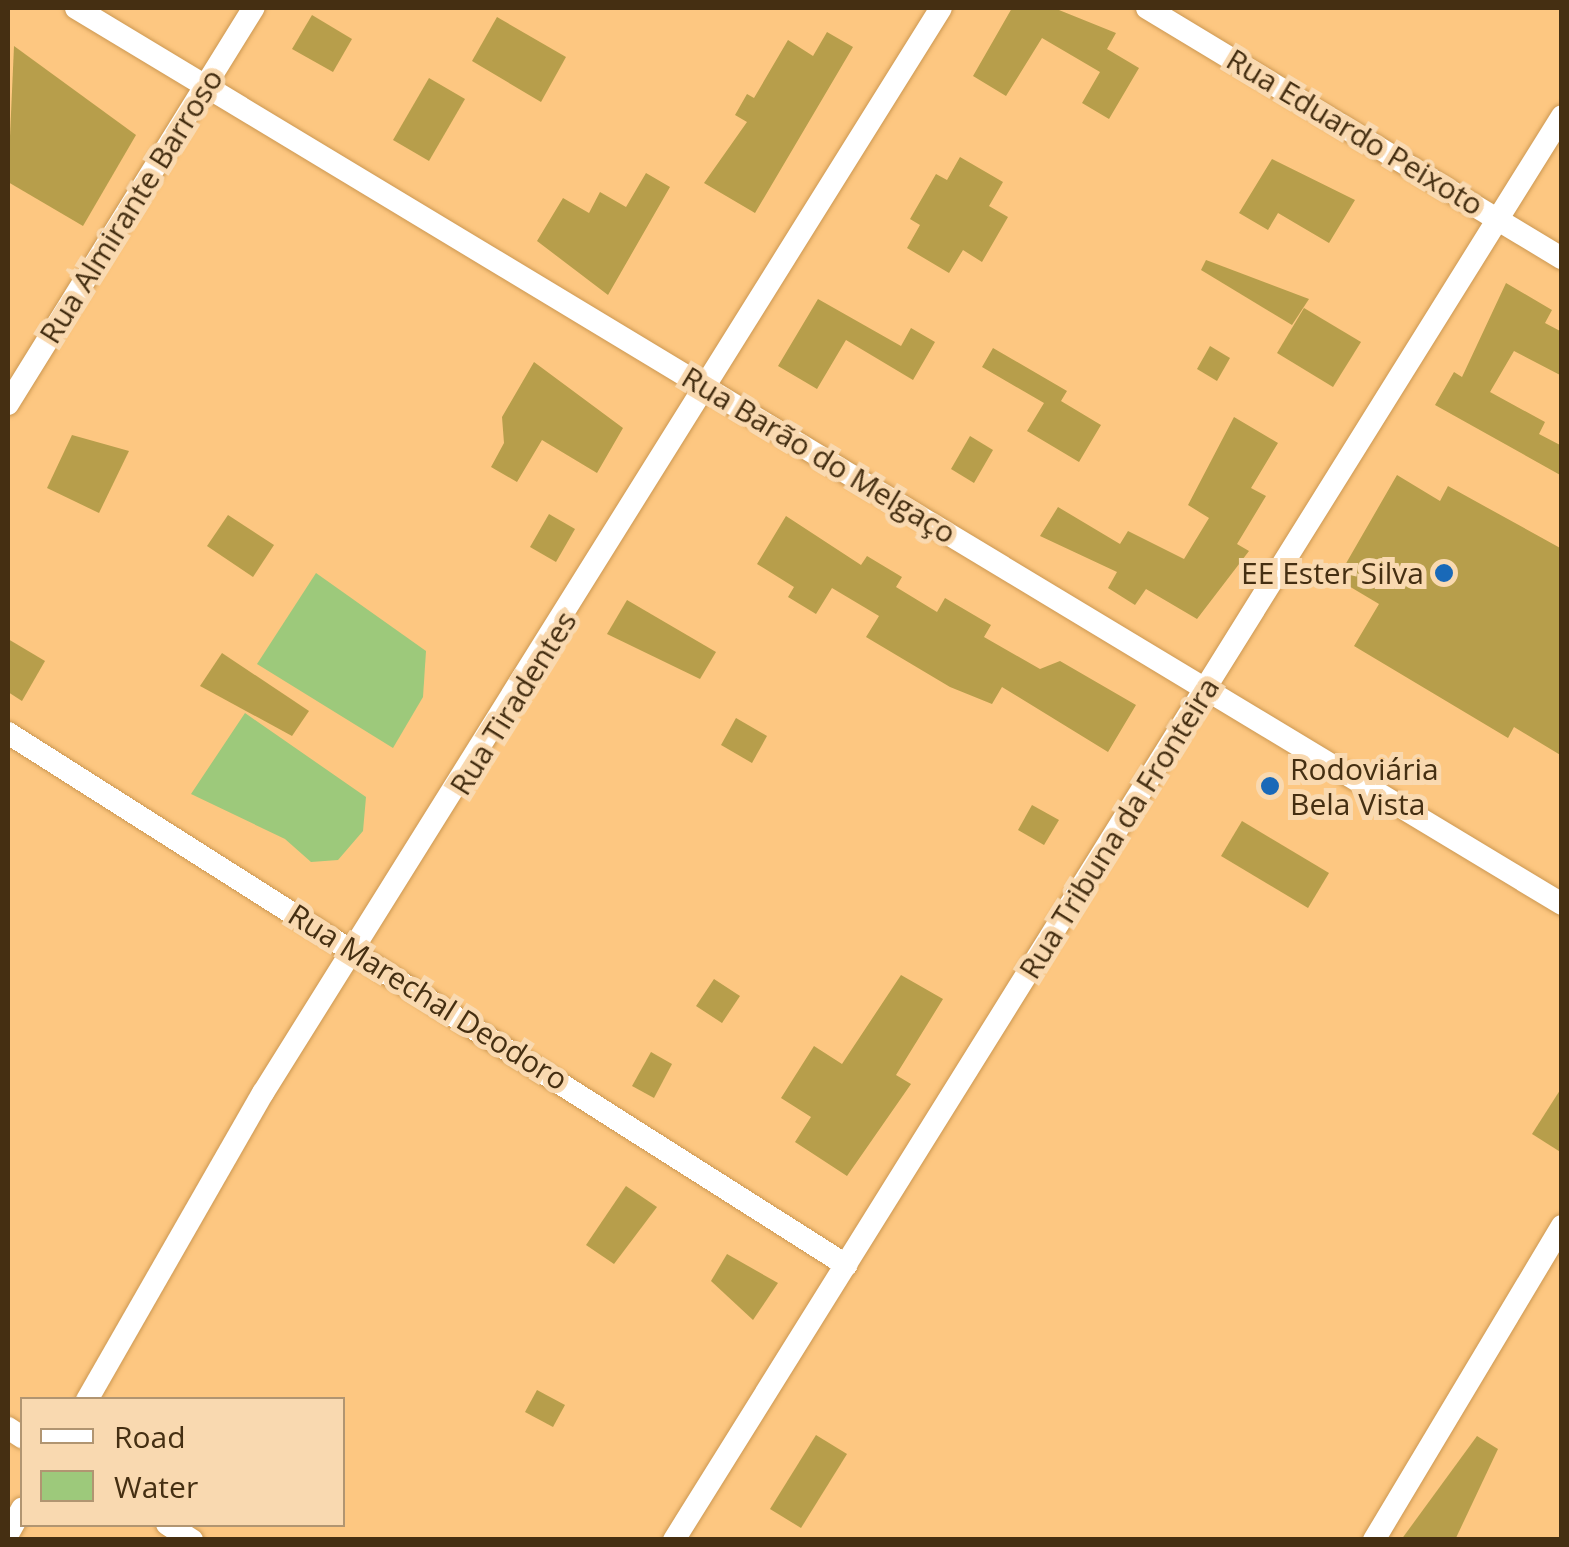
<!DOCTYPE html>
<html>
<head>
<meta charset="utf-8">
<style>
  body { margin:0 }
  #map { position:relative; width:1569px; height:1547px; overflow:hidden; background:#fdc781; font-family:"Open Sans",sans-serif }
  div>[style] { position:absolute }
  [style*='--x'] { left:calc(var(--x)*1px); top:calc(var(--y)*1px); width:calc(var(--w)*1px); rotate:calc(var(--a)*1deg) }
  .water>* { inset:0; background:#9dc97b }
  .building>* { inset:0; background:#b79e4b }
  .roads { filter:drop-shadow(0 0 2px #cc9852) drop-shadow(0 0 2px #cc9852) }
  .street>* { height:22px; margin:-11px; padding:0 11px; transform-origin:11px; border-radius:11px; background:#fff }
  .dots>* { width:28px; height:28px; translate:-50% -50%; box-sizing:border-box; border:5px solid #f9d9b0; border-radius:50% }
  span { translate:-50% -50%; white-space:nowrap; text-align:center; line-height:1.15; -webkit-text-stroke:10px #f9d9b0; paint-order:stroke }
  .street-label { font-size:30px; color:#452f12 }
  .poi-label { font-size:30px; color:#452f12 }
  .right { translate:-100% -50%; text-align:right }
  .left { translate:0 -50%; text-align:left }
  .frame { position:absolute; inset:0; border:10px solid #452f12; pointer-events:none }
  .legend { position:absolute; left:20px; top:1397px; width:325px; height:130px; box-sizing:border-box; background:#f9d9b0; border:2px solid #b19571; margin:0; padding:12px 18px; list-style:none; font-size:30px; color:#452f12 }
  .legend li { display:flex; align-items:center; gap:20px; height:50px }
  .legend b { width:50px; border:2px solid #b19571 }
</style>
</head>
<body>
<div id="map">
  <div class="water">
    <div style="clip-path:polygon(316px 573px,426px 651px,423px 697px,393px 748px,257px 664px)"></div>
    <div style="clip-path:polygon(245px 713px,366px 797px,363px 831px,338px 860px,311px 862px,285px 839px,191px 794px)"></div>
  </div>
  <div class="building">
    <div style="clip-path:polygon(1012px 8px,1054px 8px,1116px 33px,1107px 49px,1139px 68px,1109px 119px,1082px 103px,1100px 72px,1042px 38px,1006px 96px,973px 76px)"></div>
    <div style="clip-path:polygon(312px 15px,352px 39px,333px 72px,292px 49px)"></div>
    <div style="clip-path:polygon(497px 17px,566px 57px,541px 102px,472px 61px)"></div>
    <div style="clip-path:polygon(827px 32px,853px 47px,755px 213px,704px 183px,747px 122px,735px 115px,747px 94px,754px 98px,788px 40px,813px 56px)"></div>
    <div style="clip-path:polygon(14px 46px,136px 135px,83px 226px,8px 182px)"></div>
    <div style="clip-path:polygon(429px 78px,465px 99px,429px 161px,393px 140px)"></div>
    <div style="clip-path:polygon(960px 157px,1003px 182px,989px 206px,1008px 217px,982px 262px,963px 250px,949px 273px,907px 248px,920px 225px,910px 219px,936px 174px,947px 180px)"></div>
    <div style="clip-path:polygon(1272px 159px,1355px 200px,1329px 243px,1278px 213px,1268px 230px,1239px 213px)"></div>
    <div style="clip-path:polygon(646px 173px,670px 187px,608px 295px,537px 241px,563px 198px,589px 213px,600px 192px,626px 207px)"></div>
    <div style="clip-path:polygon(1206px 260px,1309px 299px,1292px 325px,1201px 270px)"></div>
    <div style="clip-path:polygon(1506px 283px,1552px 310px,1545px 323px,1562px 332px,1562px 376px,1514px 351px,1490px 392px,1545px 422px,1539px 434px,1562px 446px,1562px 476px,1435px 405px,1454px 372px,1462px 377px)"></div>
    <div style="clip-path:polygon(818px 299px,901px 346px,911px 328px,935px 342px,913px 380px,846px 340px,817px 389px,778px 366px)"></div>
    <div style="clip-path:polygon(1304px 308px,1361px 342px,1333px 387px,1277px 353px)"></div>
    <div style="clip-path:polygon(1210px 346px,1230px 358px,1217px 381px,1197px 369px)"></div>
    <div style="clip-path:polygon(993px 348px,1067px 391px,1061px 401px,1101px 425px,1079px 462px,1027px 431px,1044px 403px,982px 367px)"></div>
    <div style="clip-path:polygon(534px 362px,623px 428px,597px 473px,542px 440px,517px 482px,491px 467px,504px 443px,502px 417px)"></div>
    <div style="clip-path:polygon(1234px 417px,1278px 443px,1251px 488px,1266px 496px,1237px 544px,1249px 551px,1197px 619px,1146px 589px,1135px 605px,1108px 588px,1117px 572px,1040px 536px,1058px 507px,1120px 544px,1128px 531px,1184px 559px,1209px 518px,1188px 505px)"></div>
    <div style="clip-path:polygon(72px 435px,129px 451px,99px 513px,47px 488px)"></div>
    <div style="clip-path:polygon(970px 436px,993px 450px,974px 483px,951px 469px)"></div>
    <div style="clip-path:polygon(1397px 475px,1440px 501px,1448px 486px,1562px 549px,1562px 756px,1514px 727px,1508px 738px,1354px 646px,1379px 604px,1337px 579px)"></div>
    <div style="clip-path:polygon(549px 514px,575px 529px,556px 562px,530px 547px)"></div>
    <div style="clip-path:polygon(228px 515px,274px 545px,253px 577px,207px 546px)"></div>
    <div style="clip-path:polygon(786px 516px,861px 565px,867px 556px,902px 577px,896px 587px,937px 612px,945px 598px,991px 625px,984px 637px,1040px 669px,1060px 661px,1136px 705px,1108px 752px,1002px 687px,992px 704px,950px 687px,866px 637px,879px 616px,832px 588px,816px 614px,788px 597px,794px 587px,757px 564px)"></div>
    <div style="clip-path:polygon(627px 600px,716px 652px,700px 679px,607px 634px)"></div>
    <div style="clip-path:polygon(8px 639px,45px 661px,22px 701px,8px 692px)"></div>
    <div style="clip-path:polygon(222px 653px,309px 711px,292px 736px,200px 686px)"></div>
    <div style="clip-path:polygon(736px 718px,767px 736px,752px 763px,721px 745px)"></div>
    <div style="clip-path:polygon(1032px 805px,1059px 820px,1044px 845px,1018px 830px)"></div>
    <div style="clip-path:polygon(1242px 821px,1329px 873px,1308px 908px,1221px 856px)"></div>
    <div style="clip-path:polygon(901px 975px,943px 999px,896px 1075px,911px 1084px,847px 1176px,795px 1142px,811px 1117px,781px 1098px,814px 1046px,842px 1064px)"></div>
    <div style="clip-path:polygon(714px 979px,740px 996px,722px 1023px,696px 1006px)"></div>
    <div style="clip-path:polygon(651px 1052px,672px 1064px,654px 1098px,632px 1086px)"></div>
    <div style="clip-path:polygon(1562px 1087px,1562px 1153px,1532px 1134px)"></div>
    <div style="clip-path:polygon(626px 1186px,657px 1207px,614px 1264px,586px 1245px)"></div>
    <div style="clip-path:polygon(727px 1254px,778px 1283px,753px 1320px,711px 1281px)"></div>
    <div style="clip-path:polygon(537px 1390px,565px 1405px,553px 1427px,525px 1412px)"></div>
    <div style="clip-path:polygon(816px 1435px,847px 1454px,801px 1528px,770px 1509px)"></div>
    <div style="clip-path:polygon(1477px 1436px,1498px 1449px,1455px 1540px,1401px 1540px)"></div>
  </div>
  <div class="roads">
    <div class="street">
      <div style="--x:76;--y:8;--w:1735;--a:31.09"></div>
      <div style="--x:1147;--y:8;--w:484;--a:31.1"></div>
      <div style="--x:8;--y:404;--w:466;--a:-58.2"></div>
      <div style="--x:8;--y:733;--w:993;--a:32.41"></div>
      <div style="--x:87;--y:1400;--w:354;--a:-60.2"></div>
      <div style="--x:263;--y:1093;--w:1279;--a:-58"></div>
      <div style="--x:8;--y:1428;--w:17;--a:33"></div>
      <div style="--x:167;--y:1524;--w:30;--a:33"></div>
      <div style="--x:8;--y:1534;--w:29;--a:-61"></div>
      <div style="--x:674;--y:1540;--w:1678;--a:-58.05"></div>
      <div style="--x:1374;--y:1540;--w:366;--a:-59.1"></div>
    </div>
  </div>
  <div class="dots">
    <div style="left:1444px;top:573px;background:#1969b8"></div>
    <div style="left:1270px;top:786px;background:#1969b8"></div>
  </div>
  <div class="street-label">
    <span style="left:1355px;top:132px;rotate:31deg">Rua Eduardo Peixoto</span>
    <span style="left:131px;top:206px;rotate:-58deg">Rua Almirante Barroso</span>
    <span style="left:819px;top:455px;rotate:31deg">Rua Barão do Melgaço</span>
    <span style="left:513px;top:703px;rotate:-58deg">Rua Tiradentes</span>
    <span style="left:1119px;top:828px;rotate:-58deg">Rua Tribuna da Fronteira</span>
    <span style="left:428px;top:997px;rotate:32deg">Rua Marechal Deodoro</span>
  </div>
  <div class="poi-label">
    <span class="right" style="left:1424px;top:573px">EE Ester Silva</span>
    <span class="left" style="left:1290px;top:786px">Rodoviária<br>Bela Vista</span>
  </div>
  <div class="frame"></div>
  <ul class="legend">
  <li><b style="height:12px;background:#fff"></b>Road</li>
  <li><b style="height:28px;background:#9dc97b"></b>Water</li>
  </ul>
</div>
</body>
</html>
